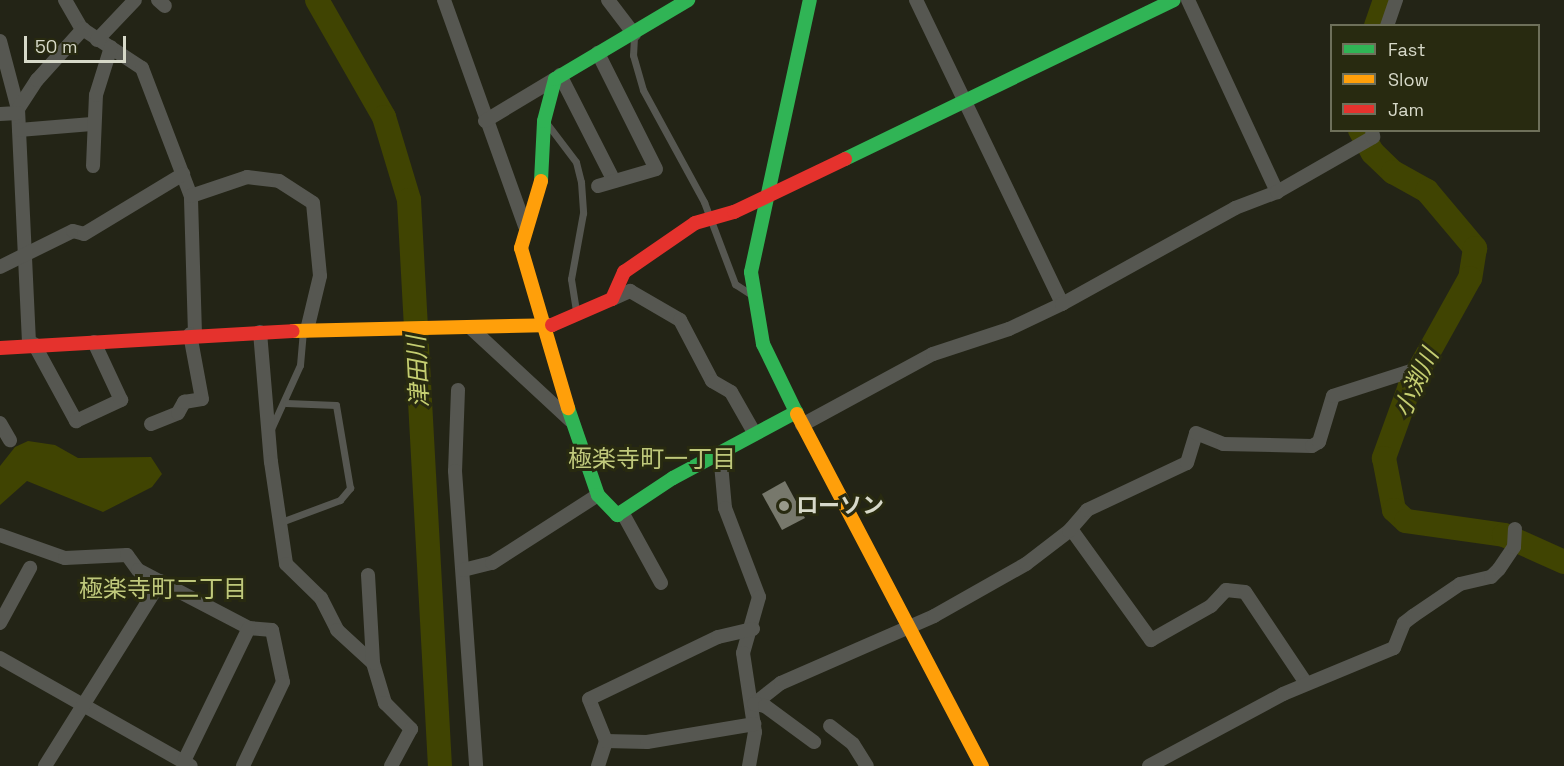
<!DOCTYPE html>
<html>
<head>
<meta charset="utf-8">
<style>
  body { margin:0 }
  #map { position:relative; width:1564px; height:766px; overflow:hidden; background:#232416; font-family:"Space Grotesk","Noto Sans JP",sans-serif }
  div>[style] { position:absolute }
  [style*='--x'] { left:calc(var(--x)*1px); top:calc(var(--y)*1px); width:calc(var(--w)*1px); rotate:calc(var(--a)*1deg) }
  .water>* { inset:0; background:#404402 }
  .river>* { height:24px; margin:-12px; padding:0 12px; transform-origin:12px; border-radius:12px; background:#404402 }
  .building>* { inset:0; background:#77786c }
  .lane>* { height:7px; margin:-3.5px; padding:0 3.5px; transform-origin:3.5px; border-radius:3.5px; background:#565751 }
  .street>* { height:14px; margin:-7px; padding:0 7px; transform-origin:7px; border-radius:7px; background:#565751 }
  .fast>* { height:14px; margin:-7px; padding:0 7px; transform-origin:7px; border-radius:7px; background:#30b455 }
  .slow>* { height:14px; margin:-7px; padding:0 7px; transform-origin:7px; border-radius:7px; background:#ff9f0a }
  .jam>* { height:14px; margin:-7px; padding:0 7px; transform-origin:7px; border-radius:7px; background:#e5322d }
  .dots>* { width:16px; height:16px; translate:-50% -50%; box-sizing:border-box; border:3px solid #282a10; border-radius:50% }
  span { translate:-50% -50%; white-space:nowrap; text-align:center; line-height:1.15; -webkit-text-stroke:6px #282a10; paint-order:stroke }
  .poi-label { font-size:22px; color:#d7d9c9; font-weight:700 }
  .left { translate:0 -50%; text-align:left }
  .water-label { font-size:24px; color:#c5ce71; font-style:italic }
  .neighbourhood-label { font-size:24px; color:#bfc87b }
  .legend { position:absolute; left:1330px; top:24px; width:210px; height:108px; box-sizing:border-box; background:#282a10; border:2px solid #6e705a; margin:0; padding:8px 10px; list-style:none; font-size:18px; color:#d7d9c9 }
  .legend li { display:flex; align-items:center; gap:12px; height:30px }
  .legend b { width:30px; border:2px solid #6e705a }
  .scale { position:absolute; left:24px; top:36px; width:102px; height:27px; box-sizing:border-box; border:3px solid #d7d9c9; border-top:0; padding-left:8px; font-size:18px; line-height:21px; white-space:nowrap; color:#d7d9c9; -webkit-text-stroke:4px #282a10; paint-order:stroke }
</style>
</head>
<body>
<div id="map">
  <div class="water">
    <div style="clip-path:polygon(28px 441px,55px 445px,78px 458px,151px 457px,162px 474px,152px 487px,103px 512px,27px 481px,0 505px,0 466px,15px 447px)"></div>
  </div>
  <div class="river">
    <div style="--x:317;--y:0;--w:135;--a:60.2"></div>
    <div style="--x:384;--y:117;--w:87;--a:73.2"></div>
    <div style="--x:409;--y:200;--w:567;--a:86.87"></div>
    <div style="--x:1376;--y:26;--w:28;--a:-71"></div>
    <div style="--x:1360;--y:130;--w:26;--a:61"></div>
    <div style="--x:1373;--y:153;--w:28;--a:44"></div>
    <div style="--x:1393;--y:172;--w:39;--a:29"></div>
    <div style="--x:1427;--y:191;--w:75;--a:49.9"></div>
    <div style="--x:1475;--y:248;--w:30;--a:99"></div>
    <div style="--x:1470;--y:278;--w:124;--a:119.1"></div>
    <div style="--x:1410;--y:386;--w:77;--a:109.9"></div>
    <div style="--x:1384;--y:458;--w:53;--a:79.1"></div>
    <div style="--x:1394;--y:510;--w:16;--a:43"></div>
    <div style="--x:1406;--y:521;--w:99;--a:8.1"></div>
    <div style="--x:1504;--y:535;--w:66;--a:24.2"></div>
  </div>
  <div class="building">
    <div style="clip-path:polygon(785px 481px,805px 518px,782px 530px,762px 494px)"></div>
  </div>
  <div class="lane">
    <div style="--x:634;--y:37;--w:18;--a:93"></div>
    <div style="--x:633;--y:55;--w:36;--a:74"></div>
    <div style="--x:643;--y:90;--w:128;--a:61.4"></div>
    <div style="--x:704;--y:202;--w:88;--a:69.3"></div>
    <div style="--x:735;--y:284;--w:17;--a:33"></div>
    <div style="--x:548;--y:125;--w:46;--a:52.9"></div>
    <div style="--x:576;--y:162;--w:21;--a:76"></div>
    <div style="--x:581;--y:182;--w:31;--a:86"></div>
    <div style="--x:583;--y:213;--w:67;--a:100.3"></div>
    <div style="--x:571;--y:279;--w:33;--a:81"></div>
    <div style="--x:271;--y:429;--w:70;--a:-65.6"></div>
    <div style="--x:300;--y:365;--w:32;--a:-85"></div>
    <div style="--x:281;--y:522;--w:63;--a:-20.4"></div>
    <div style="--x:340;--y:500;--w:16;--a:-50"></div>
    <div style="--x:350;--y:488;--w:84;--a:-99.6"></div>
    <div style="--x:336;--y:405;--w:50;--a:-177.7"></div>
  </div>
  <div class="street">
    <div style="--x:65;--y:0;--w:32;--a:60"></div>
    <div style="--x:81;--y:28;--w:73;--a:33.3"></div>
    <div style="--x:142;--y:68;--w:137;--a:69.1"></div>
    <div style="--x:158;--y:0;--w:9;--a:41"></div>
    <div style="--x:444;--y:0;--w:240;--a:70.3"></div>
    <div style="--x:608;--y:0;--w:43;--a:52.6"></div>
    <div style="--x:916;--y:0;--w:337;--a:64.3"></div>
    <div style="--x:1188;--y:0;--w:212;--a:65.1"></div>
    <div style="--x:1387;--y:26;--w:28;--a:-71"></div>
    <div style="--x:97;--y:40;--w:55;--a:-46.5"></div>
    <div style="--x:0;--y:41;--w:70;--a:75.2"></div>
    <div style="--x:18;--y:109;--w:235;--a:87.3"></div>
    <div style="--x:560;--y:75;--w:119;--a:63"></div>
    <div style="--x:18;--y:109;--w:35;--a:-57"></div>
    <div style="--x:37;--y:80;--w:69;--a:-48"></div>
    <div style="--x:0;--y:114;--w:18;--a:-3"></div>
    <div style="--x:485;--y:121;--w:82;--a:-31"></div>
    <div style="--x:19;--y:130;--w:73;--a:-4.7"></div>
    <div style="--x:93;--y:166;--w:71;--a:-87.6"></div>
    <div style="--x:96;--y:95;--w:50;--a:-72.6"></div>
    <div style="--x:598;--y:186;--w:60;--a:-16.3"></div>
    <div style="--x:656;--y:169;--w:130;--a:-116.6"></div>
    <div style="--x:0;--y:267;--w:81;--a:-26.3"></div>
    <div style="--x:73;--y:231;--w:11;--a:15"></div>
    <div style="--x:84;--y:234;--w:116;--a:-31.2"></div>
    <div style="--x:612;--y:299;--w:20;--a:-24"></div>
    <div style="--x:630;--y:291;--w:58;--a:30.1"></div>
    <div style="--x:680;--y:320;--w:69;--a:62.3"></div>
    <div style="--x:712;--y:381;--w:22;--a:30"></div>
    <div style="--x:731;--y:392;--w:48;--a:60.3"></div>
    <div style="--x:472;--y:329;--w:134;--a:42.9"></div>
    <div style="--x:260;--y:332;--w:130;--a:85.2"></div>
    <div style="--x:271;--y:462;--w:103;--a:81.6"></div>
    <div style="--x:286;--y:564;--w:49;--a:44.2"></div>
    <div style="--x:321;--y:598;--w:36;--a:63"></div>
    <div style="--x:337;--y:630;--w:49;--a:42.5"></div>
    <div style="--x:373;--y:663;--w:42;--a:73.3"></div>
    <div style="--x:385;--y:703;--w:37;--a:45"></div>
    <div style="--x:411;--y:729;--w:42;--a:118.4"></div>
    <div style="--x:195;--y:334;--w:138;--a:-91.7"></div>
    <div style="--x:191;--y:196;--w:59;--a:-18.7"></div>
    <div style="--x:247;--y:177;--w:32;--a:7"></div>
    <div style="--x:279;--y:181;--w:40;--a:32.9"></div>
    <div style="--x:313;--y:203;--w:73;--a:84.5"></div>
    <div style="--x:320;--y:276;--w:56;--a:103.5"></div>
    <div style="--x:34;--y:344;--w:88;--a:61.4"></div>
    <div style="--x:76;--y:421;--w:50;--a:-25"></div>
    <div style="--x:121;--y:400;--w:64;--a:-115"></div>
    <div style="--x:458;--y:390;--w:81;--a:92.1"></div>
    <div style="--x:455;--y:471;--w:296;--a:85.9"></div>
    <div style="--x:0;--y:423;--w:20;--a:60"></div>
    <div style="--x:151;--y:424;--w:29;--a:-22"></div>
    <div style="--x:178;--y:413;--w:13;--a:-61"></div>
    <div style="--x:184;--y:402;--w:18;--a:-9"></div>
    <div style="--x:202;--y:399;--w:66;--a:-100.5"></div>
    <div style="--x:802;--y:425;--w:149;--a:-28.5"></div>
    <div style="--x:933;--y:354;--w:80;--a:-18.2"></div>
    <div style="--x:1009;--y:329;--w:59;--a:-25.3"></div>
    <div style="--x:1062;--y:304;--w:198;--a:-29"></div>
    <div style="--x:1235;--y:208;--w:45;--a:-20.9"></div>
    <div style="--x:1277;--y:192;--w:111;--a:-29.8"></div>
    <div style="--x:1373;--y:137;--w:7;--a:-98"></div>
    <div style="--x:720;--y:453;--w:55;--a:84.8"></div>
    <div style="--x:725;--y:508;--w:95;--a:69.1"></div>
    <div style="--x:759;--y:597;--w:58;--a:105.9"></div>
    <div style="--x:743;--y:653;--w:80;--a:81.4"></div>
    <div style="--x:755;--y:732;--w:35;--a:100"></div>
    <div style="--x:622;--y:512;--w:81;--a:61.2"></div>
    <div style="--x:1071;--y:529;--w:137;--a:54.2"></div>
    <div style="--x:1151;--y:640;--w:69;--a:-29.5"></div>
    <div style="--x:1211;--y:606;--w:22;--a:-47"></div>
    <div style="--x:1226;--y:590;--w:19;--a:6"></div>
    <div style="--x:1245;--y:592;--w:110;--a:56.2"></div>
    <div style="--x:0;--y:535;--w:69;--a:19.5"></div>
    <div style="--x:65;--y:558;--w:62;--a:-2.8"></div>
    <div style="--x:127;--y:555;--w:19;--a:54"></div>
    <div style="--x:138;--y:570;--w:125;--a:27.6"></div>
    <div style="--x:249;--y:628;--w:23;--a:5"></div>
    <div style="--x:272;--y:630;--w:53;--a:78.1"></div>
    <div style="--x:283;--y:682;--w:93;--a:115.5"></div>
    <div style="--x:463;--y:570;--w:30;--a:-14"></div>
    <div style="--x:492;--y:563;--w:126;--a:-32.7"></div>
    <div style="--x:368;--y:575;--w:88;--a:86.7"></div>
    <div style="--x:0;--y:623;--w:63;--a:-61.4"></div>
    <div style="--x:0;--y:658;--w:219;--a:29.5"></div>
    <div style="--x:754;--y:704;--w:34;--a:-38"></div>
    <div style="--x:781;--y:683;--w:167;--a:-23.6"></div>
    <div style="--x:934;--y:616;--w:106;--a:-29.5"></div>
    <div style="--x:1026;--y:564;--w:54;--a:-37.5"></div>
    <div style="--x:1069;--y:531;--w:28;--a:-49"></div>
    <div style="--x:1087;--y:510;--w:110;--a:-25.2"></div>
    <div style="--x:1187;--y:463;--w:31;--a:-73"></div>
    <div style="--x:1196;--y:433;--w:29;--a:22"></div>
    <div style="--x:1223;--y:444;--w:89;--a:1.3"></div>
    <div style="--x:1312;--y:446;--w:8;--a:-30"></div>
    <div style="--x:1319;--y:442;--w:48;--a:-73.1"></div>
    <div style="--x:1333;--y:396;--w:82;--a:-17.8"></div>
    <div style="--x:754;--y:704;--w:11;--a:10"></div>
    <div style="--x:765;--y:706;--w:61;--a:36.3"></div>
    <div style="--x:830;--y:726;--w:29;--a:38"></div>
    <div style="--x:853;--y:744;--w:26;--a:58"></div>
    <div style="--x:606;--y:741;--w:41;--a:1.4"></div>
    <div style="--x:647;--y:742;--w:109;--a:-9.5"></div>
    <div style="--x:184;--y:761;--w:148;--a:-64"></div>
    <div style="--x:45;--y:766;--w:218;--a:-57.9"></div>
    <div style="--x:598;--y:766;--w:26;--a:-72"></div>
    <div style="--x:606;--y:741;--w:45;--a:-112"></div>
    <div style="--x:589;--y:699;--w:143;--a:-25.7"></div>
    <div style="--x:718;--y:637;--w:36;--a:-13"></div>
    <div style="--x:1149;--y:766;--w:152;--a:-28.2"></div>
    <div style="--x:1283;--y:694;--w:120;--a:-22.5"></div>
    <div style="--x:1394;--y:648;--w:27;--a:-68"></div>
    <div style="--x:1404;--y:623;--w:11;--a:-38"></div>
    <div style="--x:1413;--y:616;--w:57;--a:-34.2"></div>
    <div style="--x:1460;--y:584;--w:32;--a:-13"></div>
    <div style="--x:1491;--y:577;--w:11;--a:-45"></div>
    <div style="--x:1499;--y:569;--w:27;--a:-56"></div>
    <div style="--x:1514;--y:547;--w:18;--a:-87"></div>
  </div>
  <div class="fast">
    <div style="--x:845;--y:159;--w:365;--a:-25.8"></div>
    <div style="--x:541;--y:181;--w:60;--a:-87.1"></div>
    <div style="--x:544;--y:121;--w:43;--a:-75.3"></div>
    <div style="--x:555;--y:79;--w:155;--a:-30.7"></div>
    <div style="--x:568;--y:408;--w:92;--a:71"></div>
    <div style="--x:598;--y:495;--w:28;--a:46"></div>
    <div style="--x:617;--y:515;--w:67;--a:-33.5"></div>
    <div style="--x:673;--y:478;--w:140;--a:-28.2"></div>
    <div style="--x:797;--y:414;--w:78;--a:-115.9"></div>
    <div style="--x:763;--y:344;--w:73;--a:-99.5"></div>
    <div style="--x:751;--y:272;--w:278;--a:-77.8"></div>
  </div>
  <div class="slow">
    <div style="--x:541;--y:181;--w:70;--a:106.6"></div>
    <div style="--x:521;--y:248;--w:167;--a:73.6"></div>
    <div style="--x:293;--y:331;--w:259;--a:-1.3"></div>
    <div style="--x:797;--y:414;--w:398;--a:62.3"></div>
  </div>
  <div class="jam">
    <div style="--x:552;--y:325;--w:65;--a:-23.4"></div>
    <div style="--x:612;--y:299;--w:30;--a:-66"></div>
    <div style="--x:624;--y:272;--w:86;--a:-34.6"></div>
    <div style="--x:695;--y:223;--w:41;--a:-15.8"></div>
    <div style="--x:734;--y:212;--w:123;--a:-25.5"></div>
    <div style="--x:0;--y:348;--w:293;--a:-3.3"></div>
  </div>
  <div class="dots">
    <div style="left:784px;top:506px;background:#989a8a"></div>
  </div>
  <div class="poi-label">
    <span class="left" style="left:796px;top:506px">ローソン</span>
  </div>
  <div class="water-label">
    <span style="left:418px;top:372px;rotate:-93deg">津田川</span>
    <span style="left:1416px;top:383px;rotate:-65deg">小渕川</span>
  </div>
  <div class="neighbourhood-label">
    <span style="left:652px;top:459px">極楽寺町一丁目</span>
    <span style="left:163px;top:589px">極楽寺町二丁目</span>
  </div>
  <ul class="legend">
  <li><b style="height:8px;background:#30b455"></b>Fast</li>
  <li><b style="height:8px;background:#ff9f0a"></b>Slow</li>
  <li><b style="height:8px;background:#e5322d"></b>Jam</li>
  </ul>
  <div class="scale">50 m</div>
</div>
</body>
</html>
